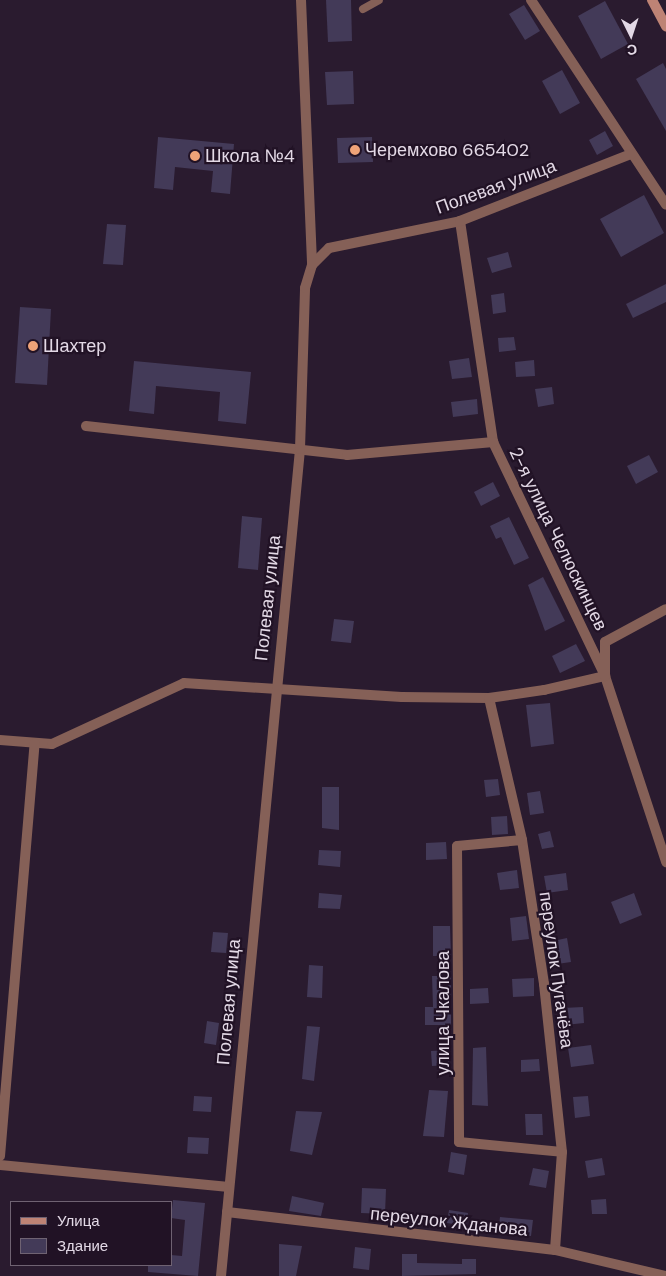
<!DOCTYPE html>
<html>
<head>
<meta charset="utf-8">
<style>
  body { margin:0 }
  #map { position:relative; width:666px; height:1276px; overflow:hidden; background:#2a1b2f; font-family:"DM Sans",sans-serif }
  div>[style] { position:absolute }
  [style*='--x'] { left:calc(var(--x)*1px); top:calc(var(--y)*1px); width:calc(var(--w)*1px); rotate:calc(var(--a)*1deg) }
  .building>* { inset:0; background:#433a58 }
  .lane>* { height:8px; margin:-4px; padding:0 4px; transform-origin:4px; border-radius:4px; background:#856057 }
  .street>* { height:10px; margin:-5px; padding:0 5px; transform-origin:5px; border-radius:5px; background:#856057 }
  .secondary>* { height:10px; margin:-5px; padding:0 5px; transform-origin:5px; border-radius:5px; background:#be8375 }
  .dots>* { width:14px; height:14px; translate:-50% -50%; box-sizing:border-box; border:2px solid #211225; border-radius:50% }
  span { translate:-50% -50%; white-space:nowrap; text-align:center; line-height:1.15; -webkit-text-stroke:4.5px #211225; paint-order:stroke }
  .poi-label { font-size:18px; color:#e3d9e6 }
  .left { translate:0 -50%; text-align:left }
  .street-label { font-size:18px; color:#e3d9e6 }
  .legend { position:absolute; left:10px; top:1201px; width:162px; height:65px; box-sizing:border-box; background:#211225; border:1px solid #6f6272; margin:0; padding:6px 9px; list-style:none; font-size:15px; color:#e3d9e6 }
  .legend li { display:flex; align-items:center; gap:10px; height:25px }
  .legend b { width:25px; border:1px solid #6f6272 }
  .north { position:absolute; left:606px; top:10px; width:50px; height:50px; -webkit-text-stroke:4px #211225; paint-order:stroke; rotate:176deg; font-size:14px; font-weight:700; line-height:20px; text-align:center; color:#e3d9e6 }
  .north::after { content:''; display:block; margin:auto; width:18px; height:22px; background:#e3d9e6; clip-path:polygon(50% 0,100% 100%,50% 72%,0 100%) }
</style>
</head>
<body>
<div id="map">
  <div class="building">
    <div style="clip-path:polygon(326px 0,351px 0,352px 41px,328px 42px)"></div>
    <div style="clip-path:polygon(605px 1px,628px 44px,601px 59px,578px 16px)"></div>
    <div style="clip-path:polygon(524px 5px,540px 31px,525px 40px,509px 14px)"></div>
    <div style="clip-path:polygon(663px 63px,666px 69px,666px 131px,636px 79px)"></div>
    <div style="clip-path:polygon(562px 70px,580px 103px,560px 114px,542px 81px)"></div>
    <div style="clip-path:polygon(353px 71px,354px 104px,327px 105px,325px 72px)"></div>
    <div style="clip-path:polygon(605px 131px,613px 146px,597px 155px,589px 140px)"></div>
    <div style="clip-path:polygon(158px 137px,234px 144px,230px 194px,211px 192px,213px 171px,175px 167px,173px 190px,154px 188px)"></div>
    <div style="clip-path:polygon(372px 137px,373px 162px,338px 163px,337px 138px)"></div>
    <div style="clip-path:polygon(644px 195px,664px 233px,621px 257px,600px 219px)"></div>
    <div style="clip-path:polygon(107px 224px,126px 225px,123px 265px,103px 264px)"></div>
    <div style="clip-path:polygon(508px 252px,512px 267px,492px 273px,487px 258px)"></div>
    <div style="clip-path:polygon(666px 284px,666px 302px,633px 318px,626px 304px)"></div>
    <div style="clip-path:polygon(504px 293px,506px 312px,493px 314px,491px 295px)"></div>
    <div style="clip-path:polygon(20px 307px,51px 309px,47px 385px,15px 383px)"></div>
    <div style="clip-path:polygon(514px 337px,516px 350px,499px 352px,498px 338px)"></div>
    <div style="clip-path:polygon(469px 358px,472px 377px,452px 379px,449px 361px)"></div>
    <div style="clip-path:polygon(534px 360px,535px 376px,516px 377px,515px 362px)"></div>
    <div style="clip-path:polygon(134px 361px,251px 372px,246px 424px,218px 421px,220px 392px,156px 386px,154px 414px,129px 411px)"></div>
    <div style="clip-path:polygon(552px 387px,554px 404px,538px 407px,535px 389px)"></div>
    <div style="clip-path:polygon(477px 399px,478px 414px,453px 417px,451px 402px)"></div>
    <div style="clip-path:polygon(649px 455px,658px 472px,636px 484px,627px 466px)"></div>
    <div style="clip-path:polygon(493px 482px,500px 496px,481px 506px,474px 492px)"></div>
    <div style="clip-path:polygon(242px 516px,262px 518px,258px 570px,238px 568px)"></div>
    <div style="clip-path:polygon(509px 517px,529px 558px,514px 565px,501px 537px,496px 539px,490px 526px)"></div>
    <div style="clip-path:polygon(543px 577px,565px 621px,545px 631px,528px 585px)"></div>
    <div style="clip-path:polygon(334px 619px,354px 621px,351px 643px,331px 641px)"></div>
    <div style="clip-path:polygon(576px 644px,585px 661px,560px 673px,552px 656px)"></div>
    <div style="clip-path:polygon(550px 703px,554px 744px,531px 747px,526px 705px)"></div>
    <div style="clip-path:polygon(498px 779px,500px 795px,486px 797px,484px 780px)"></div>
    <div style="clip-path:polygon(322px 787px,339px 787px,339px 830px,322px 828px)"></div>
    <div style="clip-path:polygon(540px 791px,544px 813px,530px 815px,527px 793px)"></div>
    <div style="clip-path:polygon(507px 816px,508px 834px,492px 835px,491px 817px)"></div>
    <div style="clip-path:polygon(550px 831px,554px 847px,542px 849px,538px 834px)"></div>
    <div style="clip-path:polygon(446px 842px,447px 859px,426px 860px,426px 843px)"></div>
    <div style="clip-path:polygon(319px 850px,341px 851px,340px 867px,318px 865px)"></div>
    <div style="clip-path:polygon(517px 870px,519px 888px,500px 890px,497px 873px)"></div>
    <div style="clip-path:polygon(566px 873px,568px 890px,547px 893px,544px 876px)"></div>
    <div style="clip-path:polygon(319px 893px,342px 895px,340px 909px,318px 908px)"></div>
    <div style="clip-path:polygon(634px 893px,642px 915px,620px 924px,611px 902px)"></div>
    <div style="clip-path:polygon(526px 916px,529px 939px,512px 941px,510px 918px)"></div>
    <div style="clip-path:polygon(433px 926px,450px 926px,451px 956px,433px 956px)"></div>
    <div style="clip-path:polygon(213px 932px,228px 933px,226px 953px,211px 952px)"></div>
    <div style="clip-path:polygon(567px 938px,571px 962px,557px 964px,553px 941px)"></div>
    <div style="clip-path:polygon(309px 965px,323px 966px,322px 998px,307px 997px)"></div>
    <div style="clip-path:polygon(432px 976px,451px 976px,451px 1025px,425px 1025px,425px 1007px,433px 1007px)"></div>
    <div style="clip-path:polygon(534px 978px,534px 996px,513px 997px,512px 979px)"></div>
    <div style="clip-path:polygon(488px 988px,489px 1003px,470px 1004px,470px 989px)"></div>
    <div style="clip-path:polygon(583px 1007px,584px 1023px,565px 1025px,563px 1008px)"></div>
    <div style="clip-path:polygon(207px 1021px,219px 1023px,216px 1045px,204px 1043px)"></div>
    <div style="clip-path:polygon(307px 1026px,320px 1027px,314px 1081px,302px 1079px)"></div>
    <div style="clip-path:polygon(591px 1045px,594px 1064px,571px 1067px,568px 1048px)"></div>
    <div style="clip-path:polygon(486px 1047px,488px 1106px,472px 1105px,473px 1048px)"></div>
    <div style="clip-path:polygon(449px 1050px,449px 1065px,432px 1066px,431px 1051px)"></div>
    <div style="clip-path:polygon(539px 1059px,540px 1071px,521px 1072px,521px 1060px)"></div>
    <div style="clip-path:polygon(429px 1090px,448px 1091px,444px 1137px,423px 1136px)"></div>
    <div style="clip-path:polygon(194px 1096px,212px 1097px,211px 1112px,193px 1111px)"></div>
    <div style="clip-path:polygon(588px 1096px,590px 1116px,575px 1118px,573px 1097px)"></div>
    <div style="clip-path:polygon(296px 1111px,322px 1112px,312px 1155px,290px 1151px)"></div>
    <div style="clip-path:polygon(525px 1114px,542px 1114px,543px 1135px,526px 1135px)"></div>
    <div style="clip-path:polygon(188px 1137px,209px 1138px,208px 1154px,187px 1153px)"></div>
    <div style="clip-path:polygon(451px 1152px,467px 1155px,464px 1175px,448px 1172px)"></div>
    <div style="clip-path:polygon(602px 1158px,605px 1175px,588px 1178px,585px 1161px)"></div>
    <div style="clip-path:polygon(533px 1168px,549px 1171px,546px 1188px,529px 1185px)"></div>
    <div style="clip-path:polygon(362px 1188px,386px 1189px,385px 1214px,361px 1213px)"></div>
    <div style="clip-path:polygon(292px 1196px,324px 1203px,321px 1216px,289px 1211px)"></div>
    <div style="clip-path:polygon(606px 1199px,607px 1214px,592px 1214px,591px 1200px)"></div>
    <div style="clip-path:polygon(173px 1200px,205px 1203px,198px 1276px,148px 1272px,148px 1265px,171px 1265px,171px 1255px,182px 1256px,185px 1220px,171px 1218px)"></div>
    <div style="clip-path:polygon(449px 1210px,468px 1213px,466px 1226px,447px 1223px)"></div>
    <div style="clip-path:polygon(500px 1217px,533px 1220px,531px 1236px,498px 1233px)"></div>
    <div style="clip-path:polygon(279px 1244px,302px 1246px,296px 1276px,279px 1276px)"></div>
    <div style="clip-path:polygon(355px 1247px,371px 1249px,369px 1270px,353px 1268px)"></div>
    <div style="clip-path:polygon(402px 1254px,417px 1254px,417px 1263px,462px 1264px,462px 1259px,476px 1259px,476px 1274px,402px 1276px)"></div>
  </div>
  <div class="lane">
    <div style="--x:363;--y:9;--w:18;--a:-29"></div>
  </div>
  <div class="street">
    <div style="--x:301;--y:0;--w:265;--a:87.6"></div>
    <div style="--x:531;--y:0;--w:245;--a:56.6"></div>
    <div style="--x:460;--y:221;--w:223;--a:81.5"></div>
    <div style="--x:493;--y:442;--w:259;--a:64.4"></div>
    <div style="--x:605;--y:676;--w:196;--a:71.8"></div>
    <div style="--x:86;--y:426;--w:263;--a:6.3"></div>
    <div style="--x:347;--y:455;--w:147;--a:-5.1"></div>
    <div style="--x:489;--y:698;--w:146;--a:76.9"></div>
    <div style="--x:522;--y:840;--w:146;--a:81.3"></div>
    <div style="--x:544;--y:984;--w:169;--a:83.9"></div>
    <div style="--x:562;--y:1152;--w:98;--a:94.1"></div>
    <div style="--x:0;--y:740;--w:52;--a:4.4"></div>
    <div style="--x:52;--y:744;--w:145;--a:-24.8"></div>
    <div style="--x:184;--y:683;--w:218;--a:3.7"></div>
    <div style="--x:402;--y:697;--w:87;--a:0.7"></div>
    <div style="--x:489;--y:698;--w:56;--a:-8.3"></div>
    <div style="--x:544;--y:690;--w:63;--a:-12.9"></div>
    <div style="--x:605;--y:676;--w:34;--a:-90"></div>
    <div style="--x:605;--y:642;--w:69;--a:-28.4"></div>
    <div style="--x:522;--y:840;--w:65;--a:174.7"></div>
    <div style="--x:457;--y:846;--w:296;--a:89.6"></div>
    <div style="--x:459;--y:1142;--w:103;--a:5.5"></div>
    <div style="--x:0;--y:1156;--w:414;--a:-85.2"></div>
    <div style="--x:0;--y:1165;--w:230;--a:5.5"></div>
    <div style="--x:227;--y:1212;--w:330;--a:6.6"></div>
    <div style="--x:555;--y:1250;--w:114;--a:13.2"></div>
    <div style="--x:221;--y:1276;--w:831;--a:-84.54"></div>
    <div style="--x:300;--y:449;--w:161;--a:-88.2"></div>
    <div style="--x:305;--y:288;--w:24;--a:-73"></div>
    <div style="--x:312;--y:265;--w:24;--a:-45"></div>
    <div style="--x:329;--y:248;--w:134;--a:-11.6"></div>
    <div style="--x:460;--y:221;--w:184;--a:-21.4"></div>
  </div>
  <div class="secondary">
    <div style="--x:652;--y:0;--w:30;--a:62"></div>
  </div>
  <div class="dots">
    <div style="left:355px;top:150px;background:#efa378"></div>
    <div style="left:195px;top:156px;background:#efa378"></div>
    <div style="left:33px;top:346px;background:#efa378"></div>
  </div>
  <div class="poi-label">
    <span class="left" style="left:365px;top:150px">Черемхово 665402</span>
    <span class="left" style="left:205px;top:156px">Школа №4</span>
    <span class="left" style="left:43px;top:346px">Шахтер</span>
  </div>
  <div class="street-label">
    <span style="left:496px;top:187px;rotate:-20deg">Полевая улица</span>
    <span style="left:558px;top:539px;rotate:64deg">2-я улица Челюскинцев</span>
    <span style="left:268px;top:598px;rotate:-84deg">Полевая улица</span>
    <span style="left:556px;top:970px;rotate:82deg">переулок Пугачёва</span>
    <span style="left:229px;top:1002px;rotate:-85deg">Полевая улица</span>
    <span style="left:443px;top:1013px;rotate:-90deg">улица Чкалова</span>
    <span style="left:449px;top:1222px;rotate:6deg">переулок Жданова</span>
  </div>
  <ul class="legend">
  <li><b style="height:6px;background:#be8375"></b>Улица</li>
  <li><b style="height:14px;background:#433a58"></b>Здание</li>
  </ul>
  <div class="north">С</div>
</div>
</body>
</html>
